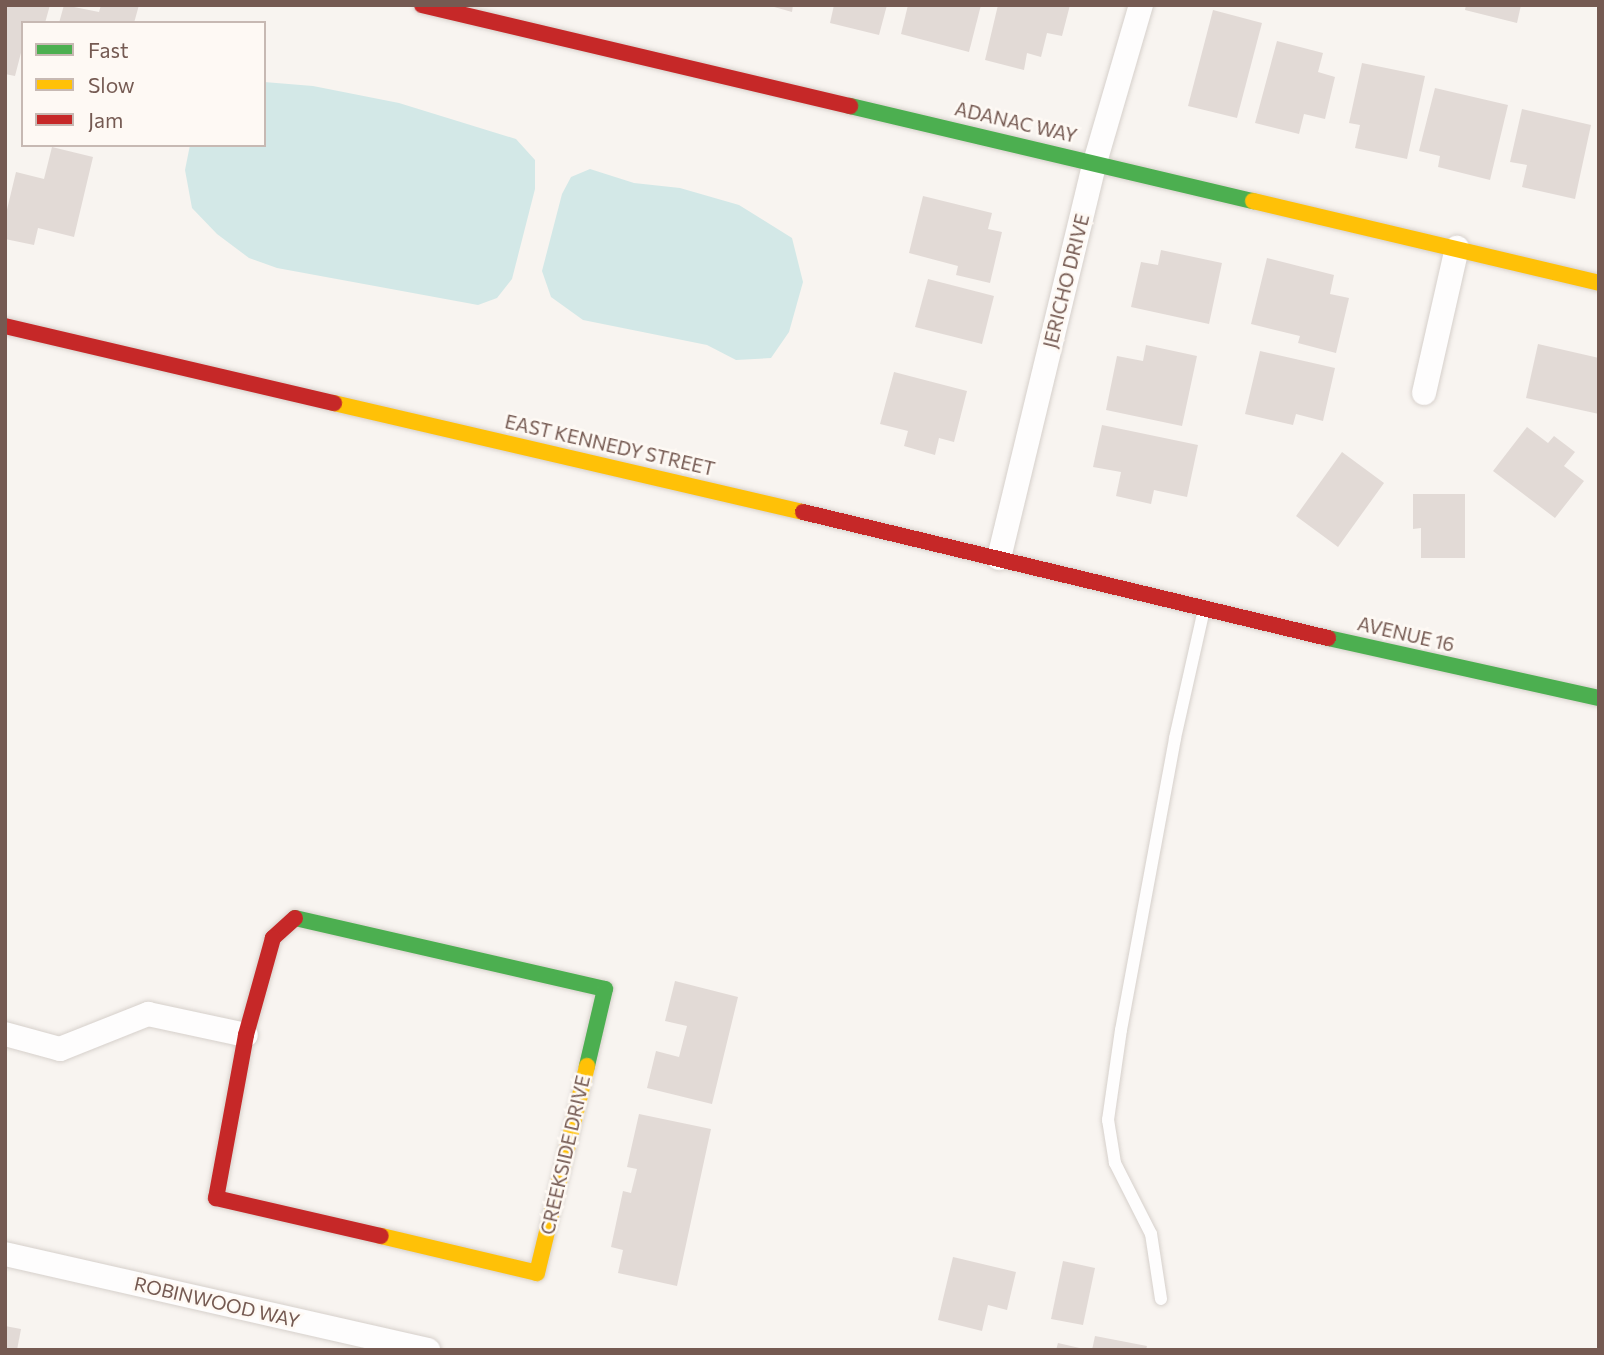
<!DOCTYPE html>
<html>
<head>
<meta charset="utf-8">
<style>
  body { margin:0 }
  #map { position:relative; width:1604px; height:1355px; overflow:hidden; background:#f8f4f0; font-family:Commissioner,sans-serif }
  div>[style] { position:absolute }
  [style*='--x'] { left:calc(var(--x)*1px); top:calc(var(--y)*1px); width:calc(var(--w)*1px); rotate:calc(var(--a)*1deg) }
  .water>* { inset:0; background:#d3e8e7 }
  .building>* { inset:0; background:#e2dad6 }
  .roads { filter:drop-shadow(0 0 2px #d6d0cb) drop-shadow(0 0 2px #d6d0cb) }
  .lane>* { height:12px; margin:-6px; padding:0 6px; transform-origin:6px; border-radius:6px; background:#fefdfd }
  .street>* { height:24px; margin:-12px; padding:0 12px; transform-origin:12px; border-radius:12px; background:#fefdfd }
  .fast>* { height:16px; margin:-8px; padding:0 8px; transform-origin:8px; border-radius:8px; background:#4caf50 }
  .slow>* { height:16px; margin:-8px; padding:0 8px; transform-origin:8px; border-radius:8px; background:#ffc107 }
  .jam>* { height:16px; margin:-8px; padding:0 8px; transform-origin:8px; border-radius:8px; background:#c62828 }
  span { translate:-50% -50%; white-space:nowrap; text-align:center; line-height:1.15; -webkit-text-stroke:5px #fef9f4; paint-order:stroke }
  .street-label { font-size:19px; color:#755a52 }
  .frame { position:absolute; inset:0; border:7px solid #755a52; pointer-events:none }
  .legend { position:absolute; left:21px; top:21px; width:245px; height:126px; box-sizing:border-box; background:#fef9f4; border:2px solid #c7b9b3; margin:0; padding:9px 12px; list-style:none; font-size:21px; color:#755a52 }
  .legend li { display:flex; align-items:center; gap:14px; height:35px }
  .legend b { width:35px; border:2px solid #c7b9b3 }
</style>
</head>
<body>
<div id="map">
  <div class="water">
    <div style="clip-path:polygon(264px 82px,313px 86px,399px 103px,516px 139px,535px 160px,535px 189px,512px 279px,497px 298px,478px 305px,277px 268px,249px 258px,217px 234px,192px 208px,185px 170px,190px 145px,264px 145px)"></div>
    <div style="clip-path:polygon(590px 169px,634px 183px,680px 188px,739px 205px,792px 238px,803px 282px,789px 332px,771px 358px,736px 360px,707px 345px,583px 320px,551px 297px,542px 271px,562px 194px,571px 177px)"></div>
  </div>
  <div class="building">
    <div style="clip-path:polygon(5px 5px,50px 5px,45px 23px,23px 23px,23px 45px,15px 76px,5px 74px)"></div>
    <div style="clip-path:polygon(64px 5px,99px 12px,101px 5px,139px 5px,134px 23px,59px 23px)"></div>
    <div style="clip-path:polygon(767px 5px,793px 5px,792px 12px)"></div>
    <div style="clip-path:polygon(834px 5px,887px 5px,879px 35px,830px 23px)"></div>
    <div style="clip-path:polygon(908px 5px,981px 5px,969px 52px,901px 34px)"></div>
    <div style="clip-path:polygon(998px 5px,1070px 5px,1062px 36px,1047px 33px,1041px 57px,1027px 53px,1024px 70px,985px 60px)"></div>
    <div style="clip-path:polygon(1466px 5px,1521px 5px,1517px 23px,1465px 10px)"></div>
    <div style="clip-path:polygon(1213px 10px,1262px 23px,1237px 118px,1188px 106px)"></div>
    <div style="clip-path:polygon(1277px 41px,1323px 53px,1318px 72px,1335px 77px,1325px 119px,1304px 114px,1299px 134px,1255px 123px)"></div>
    <div style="clip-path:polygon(1362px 63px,1425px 76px,1407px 159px,1355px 148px,1360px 125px,1349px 123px)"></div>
    <div style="clip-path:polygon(1435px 88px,1508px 105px,1490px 180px,1438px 167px,1440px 156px,1419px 151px)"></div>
    <div style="clip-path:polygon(1522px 109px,1591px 125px,1575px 199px,1522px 187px,1527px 165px,1510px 162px)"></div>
    <div style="clip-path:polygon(52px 147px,93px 157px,74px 237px,38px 228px,34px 245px,5px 239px,5px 218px,16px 172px,44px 179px)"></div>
    <div style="clip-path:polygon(923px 196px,992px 213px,988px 229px,1002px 232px,990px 283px,956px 275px,958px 266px,909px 253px)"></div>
    <div style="clip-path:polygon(1161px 250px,1222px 263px,1209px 324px,1131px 307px,1141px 262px,1158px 265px)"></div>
    <div style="clip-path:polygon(1267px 258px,1334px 275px,1330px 294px,1349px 298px,1336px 353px,1298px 343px,1300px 336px,1251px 324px)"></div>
    <div style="clip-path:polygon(928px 279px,994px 296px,982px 344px,915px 327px)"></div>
    <div style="clip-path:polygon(1538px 344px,1599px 358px,1599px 414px,1526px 398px)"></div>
    <div style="clip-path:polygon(1146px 345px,1197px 356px,1182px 426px,1106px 410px,1117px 356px,1143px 361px)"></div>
    <div style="clip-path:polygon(1260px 351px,1335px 368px,1323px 421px,1296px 414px,1293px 425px,1245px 414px)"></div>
    <div style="clip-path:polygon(894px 372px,967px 391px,954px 442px,939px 438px,935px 455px,904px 446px,908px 431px,880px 424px)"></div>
    <div style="clip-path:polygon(1102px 425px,1198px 445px,1187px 497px,1154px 490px,1151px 504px,1116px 496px,1121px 472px,1093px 467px)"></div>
    <div style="clip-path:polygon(1527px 427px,1548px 443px,1554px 436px,1575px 452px,1564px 466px,1584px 481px,1555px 518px,1493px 471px)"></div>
    <div style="clip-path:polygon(1342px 452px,1384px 483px,1338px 547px,1296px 516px)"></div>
    <div style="clip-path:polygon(1413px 494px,1465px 494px,1465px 558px,1421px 558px,1421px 528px,1413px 529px)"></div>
    <div style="clip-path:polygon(675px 981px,738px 997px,712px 1104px,647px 1088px,656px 1051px,679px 1057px,687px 1026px,665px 1021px)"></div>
    <div style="clip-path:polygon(639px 1114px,711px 1129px,677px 1286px,618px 1273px,623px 1250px,611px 1247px,623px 1191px,631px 1193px,637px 1169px,627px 1167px)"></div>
    <div style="clip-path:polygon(953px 1257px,1016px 1272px,1007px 1310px,988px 1305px,982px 1331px,938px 1320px)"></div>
    <div style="clip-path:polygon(1063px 1261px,1095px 1268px,1083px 1325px,1051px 1319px)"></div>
    <div style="clip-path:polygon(5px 1326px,21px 1329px,17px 1350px,5px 1350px)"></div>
    <div style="clip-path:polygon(1095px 1336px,1147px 1346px,1146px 1350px,1092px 1350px)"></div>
    <div style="clip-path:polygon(1058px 1343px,1084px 1349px,1084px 1350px,1056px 1350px)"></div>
  </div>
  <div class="roads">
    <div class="lane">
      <div style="--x:1161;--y:1299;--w:66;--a:-98.7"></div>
      <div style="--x:1151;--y:1234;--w:80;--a:-116.9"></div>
      <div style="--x:1115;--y:1163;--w:44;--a:-99.2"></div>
      <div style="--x:1108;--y:1120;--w:91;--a:-81.8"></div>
      <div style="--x:1121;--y:1030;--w:297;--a:-79.5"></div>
      <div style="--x:1175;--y:738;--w:127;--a:-77.3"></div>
    </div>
    <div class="street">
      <div style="--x:1424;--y:393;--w:149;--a:-77.2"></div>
      <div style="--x:999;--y:558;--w:407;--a:-76.4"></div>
      <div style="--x:1095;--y:162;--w:164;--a:-73.7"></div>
      <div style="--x:5;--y:1034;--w:57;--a:15.3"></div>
      <div style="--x:60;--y:1049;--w:95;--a:-21.7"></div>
      <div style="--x:148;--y:1014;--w:100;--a:12.1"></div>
      <div style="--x:5;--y:1254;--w:434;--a:12.8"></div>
    </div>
    <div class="fast">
      <div style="--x:850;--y:106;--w:414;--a:13.3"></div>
      <div style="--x:1328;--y:638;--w:278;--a:12.5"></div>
      <div style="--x:295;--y:918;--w:318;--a:12.9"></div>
      <div style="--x:605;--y:989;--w:79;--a:103.2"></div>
    </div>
    <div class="slow">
      <div style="--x:1253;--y:201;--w:356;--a:13.3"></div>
      <div style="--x:334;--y:403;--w:481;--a:13.1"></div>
      <div style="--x:381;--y:1236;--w:160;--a:13.3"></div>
      <div style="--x:537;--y:1273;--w:213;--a:-76.4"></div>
    </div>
    <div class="jam">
      <div style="--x:422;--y:5;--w:440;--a:13.3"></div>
      <div style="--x:5;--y:326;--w:338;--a:13.2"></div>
      <div style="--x:803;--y:512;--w:540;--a:13.5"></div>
      <div style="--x:295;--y:918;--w:30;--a:138"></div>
      <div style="--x:273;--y:938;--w:101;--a:105.6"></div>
      <div style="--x:246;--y:1035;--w:166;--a:100.4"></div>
      <div style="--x:216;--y:1198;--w:169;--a:13"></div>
    </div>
  </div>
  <div class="street-label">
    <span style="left:1016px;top:122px;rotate:13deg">ADANAC WAY</span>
    <span style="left:1066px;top:281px;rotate:-76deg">JERICHO DRIVE</span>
    <span style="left:610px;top:445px;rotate:13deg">EAST KENNEDY STREET</span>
    <span style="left:1406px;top:634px;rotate:13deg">AVENUE 16</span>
    <span style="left:565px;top:1155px;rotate:-77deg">CREEKSIDE DRIVE</span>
    <span style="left:217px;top:1302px;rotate:13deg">ROBINWOOD WAY</span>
  </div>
  <div class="frame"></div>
  <ul class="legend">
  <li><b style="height:9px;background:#4caf50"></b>Fast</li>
  <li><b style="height:9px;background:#ffc107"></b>Slow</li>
  <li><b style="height:9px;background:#c62828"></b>Jam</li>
  </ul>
</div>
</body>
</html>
